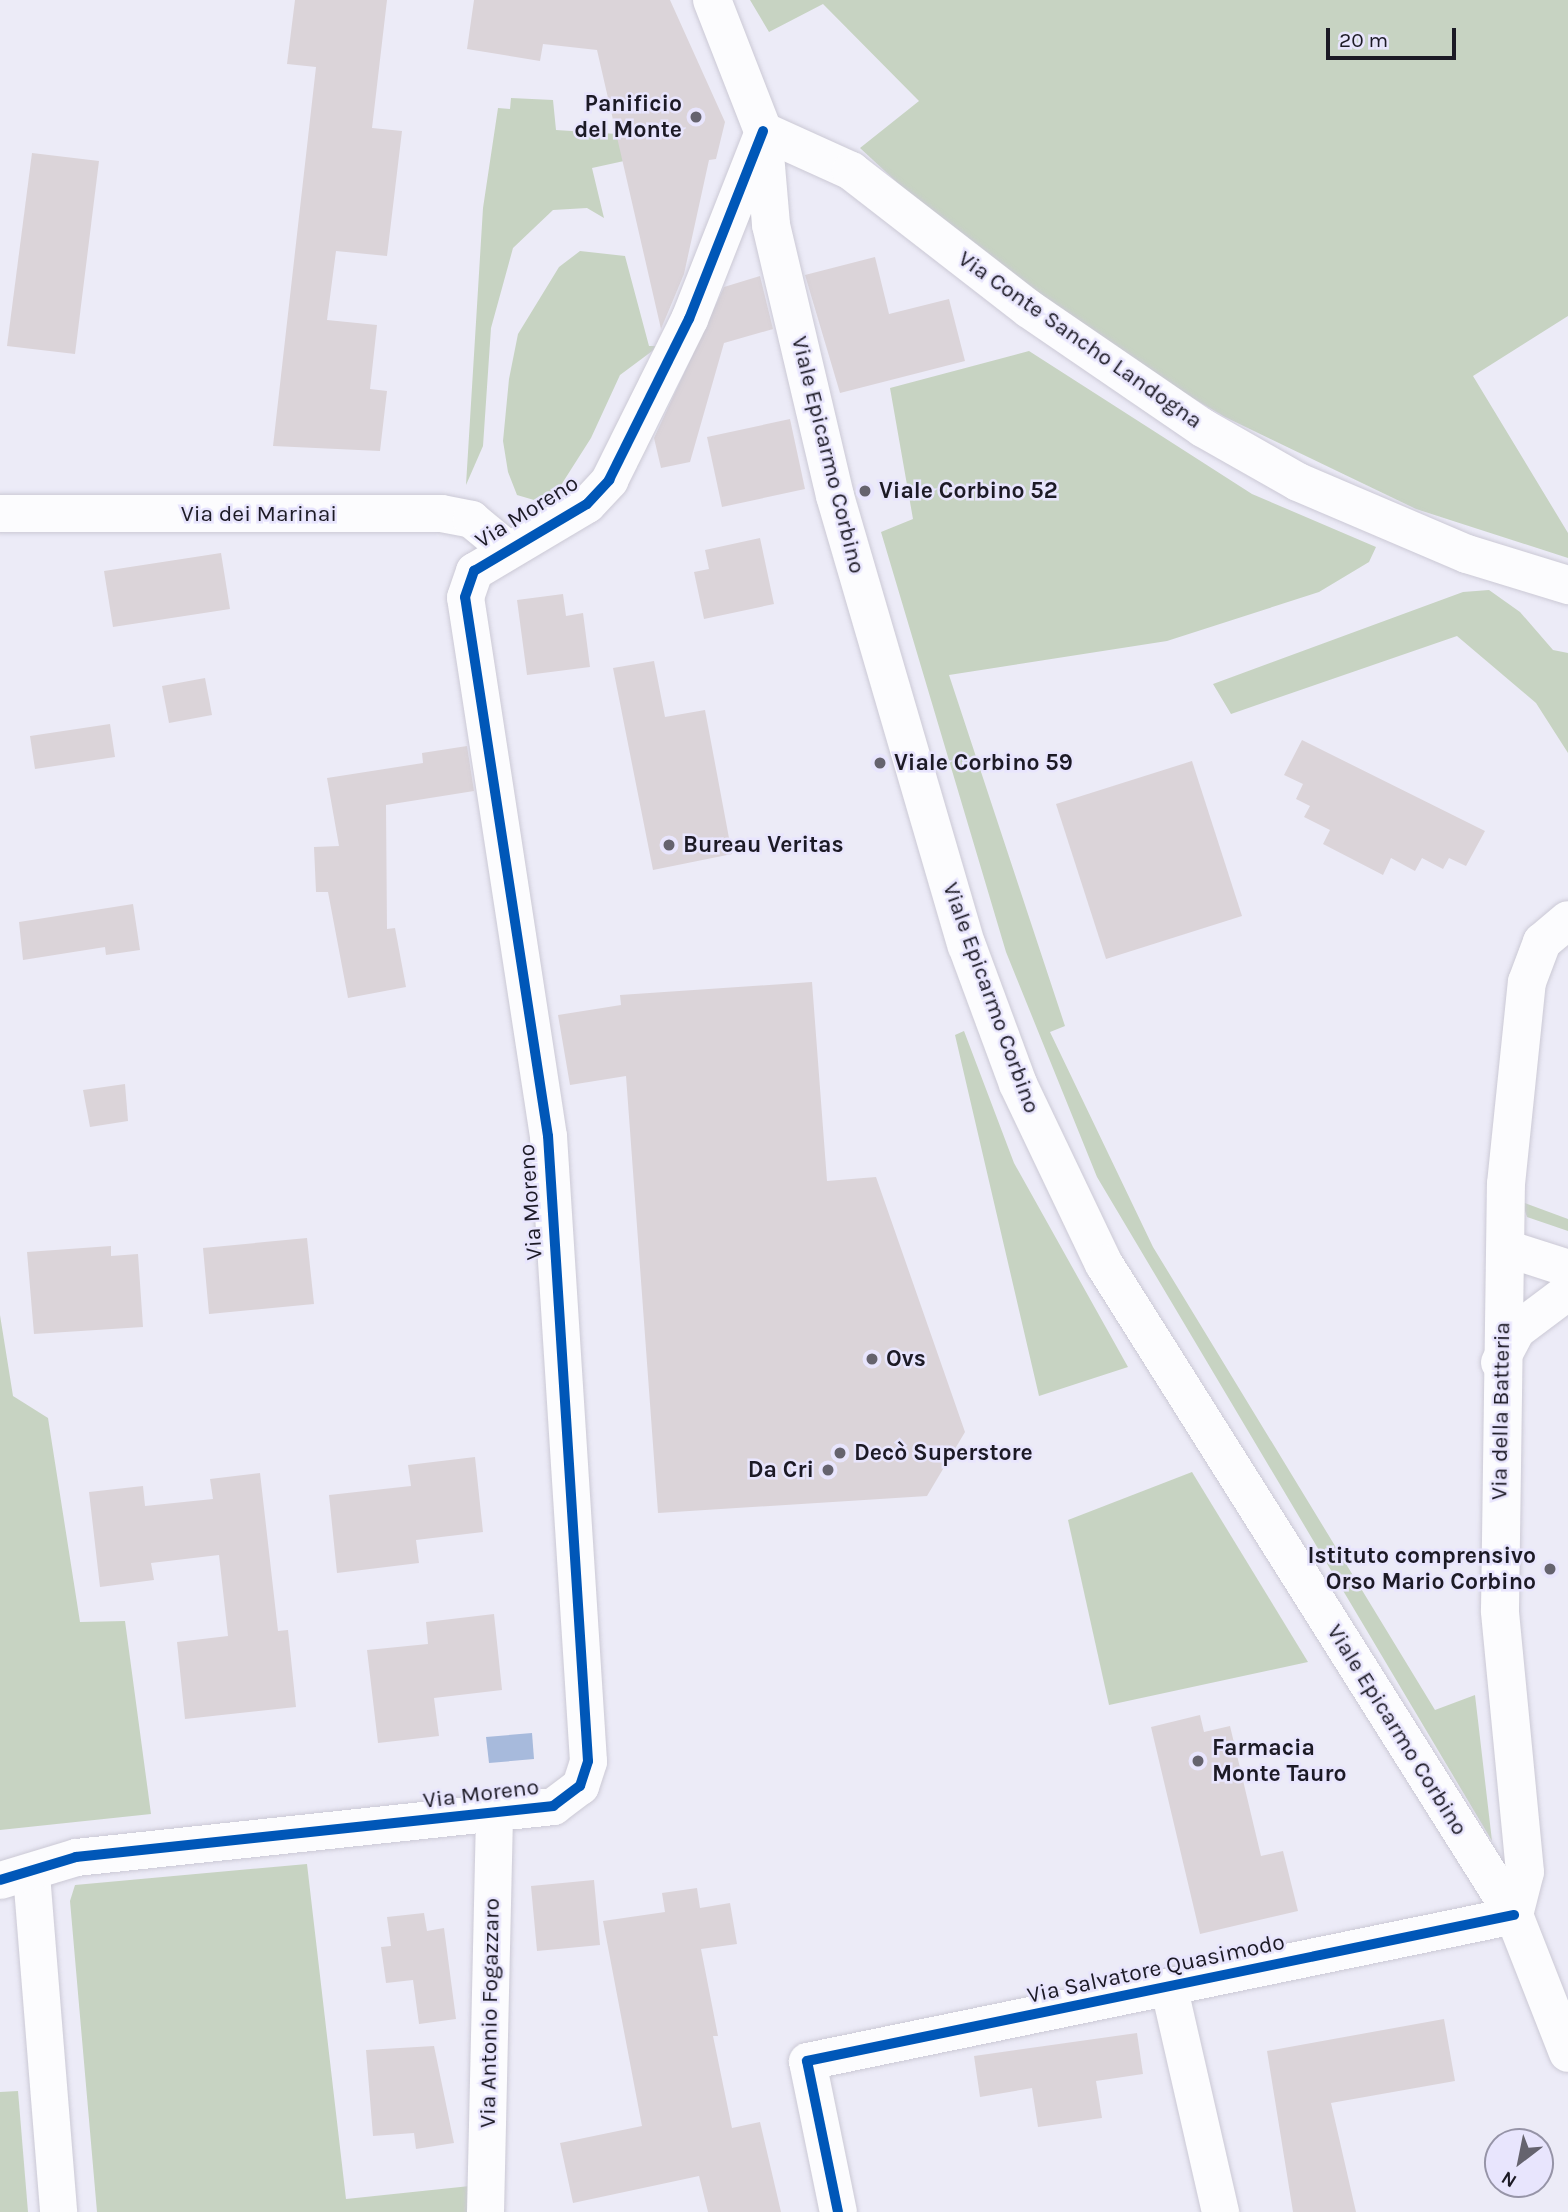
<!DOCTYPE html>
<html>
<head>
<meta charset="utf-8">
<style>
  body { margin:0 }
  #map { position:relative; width:1568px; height:2212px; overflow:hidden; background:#ecebf7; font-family:Karla,sans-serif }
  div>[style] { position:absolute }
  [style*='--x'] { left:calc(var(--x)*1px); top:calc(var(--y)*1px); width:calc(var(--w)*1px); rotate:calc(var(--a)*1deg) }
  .green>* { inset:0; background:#c7d3c2 }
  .water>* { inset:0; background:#a7badc }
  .building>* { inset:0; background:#dbd4d9 }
  .roads { filter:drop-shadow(0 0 2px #cbc9d5) drop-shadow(0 0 2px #cbc9d5) }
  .street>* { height:37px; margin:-18.5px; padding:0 18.5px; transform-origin:18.5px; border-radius:18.5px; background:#fcfcfe }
  .secondary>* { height:38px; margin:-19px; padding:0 19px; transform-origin:19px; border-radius:19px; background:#fcfcfe }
  .cycleway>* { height:10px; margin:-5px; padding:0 5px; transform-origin:5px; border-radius:5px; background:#0057b8 }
  .dots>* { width:19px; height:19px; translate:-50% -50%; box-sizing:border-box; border:4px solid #e8e5fd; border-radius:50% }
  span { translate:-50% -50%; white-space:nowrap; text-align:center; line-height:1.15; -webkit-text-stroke:5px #e8e5fd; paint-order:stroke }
  .poi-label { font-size:23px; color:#1c1a25; font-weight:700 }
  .right { translate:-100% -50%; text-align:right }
  .left { translate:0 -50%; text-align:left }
  .street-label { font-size:23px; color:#1c1a25 }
  .north { position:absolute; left:1484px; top:2128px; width:70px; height:70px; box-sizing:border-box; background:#e8e5fd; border:2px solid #9694a7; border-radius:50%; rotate:212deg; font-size:19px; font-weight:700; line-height:28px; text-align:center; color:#1c1a25 }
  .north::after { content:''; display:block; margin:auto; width:24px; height:32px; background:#65636e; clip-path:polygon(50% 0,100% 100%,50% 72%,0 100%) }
  .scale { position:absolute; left:1326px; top:28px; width:130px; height:32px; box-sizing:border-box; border:4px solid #1c1a25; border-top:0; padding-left:9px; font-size:21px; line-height:24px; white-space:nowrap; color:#1c1a25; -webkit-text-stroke:5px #e8e5fd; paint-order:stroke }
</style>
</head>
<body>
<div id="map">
  <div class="green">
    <div style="clip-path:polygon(750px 0,1568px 0,1568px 316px,1473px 376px,1568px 533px,1568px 558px,1416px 509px,1225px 417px,1104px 346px,915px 199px,860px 148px,919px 101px,823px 4px,769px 32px)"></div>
    <div style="clip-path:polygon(511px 98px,553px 100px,556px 130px,617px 134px,624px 161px,592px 168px,604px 218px,587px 208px,553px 210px,513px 248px,491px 328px,483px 446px,466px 485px,483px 208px,498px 108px,510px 109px)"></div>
    <div style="clip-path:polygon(580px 251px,625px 256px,649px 346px,659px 346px,620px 375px,591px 438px,556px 493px,534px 500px,517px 495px,508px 472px,503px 441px,509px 379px,518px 334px,559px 267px)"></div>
    <div style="clip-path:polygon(1029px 351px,1252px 494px,1376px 547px,1369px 562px,1319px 592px,1167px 641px,949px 675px,1065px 1026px,1050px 1032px,1153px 1247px,1435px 1710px,1475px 1695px,1492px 1841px,1097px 1177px,1006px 952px,881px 532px,913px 519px,890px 388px)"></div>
    <div style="clip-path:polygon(1489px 590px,1520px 612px,1553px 650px,1568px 653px,1568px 753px,1536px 703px,1457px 636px,1231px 714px,1213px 684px,1463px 592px)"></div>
    <div style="clip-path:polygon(964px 1031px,1014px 1163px,1128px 1367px,1039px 1396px,955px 1035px)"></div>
    <div style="clip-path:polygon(1522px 1202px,1568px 1219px,1568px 1231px,1527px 1217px)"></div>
    <div style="clip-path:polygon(0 1315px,13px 1396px,48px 1418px,80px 1622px,125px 1621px,151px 1814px,0 1830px)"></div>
    <div style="clip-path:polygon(1192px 1472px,1308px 1662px,1109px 1705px,1068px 1520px)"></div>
    <div style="clip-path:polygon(307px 1864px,346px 2199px,470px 2186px,470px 2212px,97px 2212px,70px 1901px,75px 1885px)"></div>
    <div style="clip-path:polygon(18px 2091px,28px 2212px,0 2212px,0 2092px)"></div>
  </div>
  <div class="water">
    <div style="clip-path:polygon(532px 1733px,534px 1759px,489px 1763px,486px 1737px)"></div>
  </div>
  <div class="building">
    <div style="clip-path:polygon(295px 0,387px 0,372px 128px,402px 131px,387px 256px,336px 251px,327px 320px,377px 325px,370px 389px,387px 391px,380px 451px,273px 446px,316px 67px,287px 64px)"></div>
    <div style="clip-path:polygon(474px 0,670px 0,725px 122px,716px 159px,709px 160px,684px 274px,661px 329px,597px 50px,543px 44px,540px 61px,467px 49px)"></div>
    <div style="clip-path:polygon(32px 153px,99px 161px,75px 354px,7px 346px)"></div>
    <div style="clip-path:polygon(875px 257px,889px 314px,949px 299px,965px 361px,840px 393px,805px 275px)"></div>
    <div style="clip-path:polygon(760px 276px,773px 329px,724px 343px,690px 462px,661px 468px,654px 438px,724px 287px)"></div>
    <div style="clip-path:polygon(790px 419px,805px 489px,722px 507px,707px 437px)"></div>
    <div style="clip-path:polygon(760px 538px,774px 604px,704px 619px,694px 572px,709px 569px,705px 550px)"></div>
    <div style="clip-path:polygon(221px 553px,230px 609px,113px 627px,104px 571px)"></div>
    <div style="clip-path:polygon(563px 594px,566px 616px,583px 613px,590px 667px,527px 675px,517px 600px)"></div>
    <div style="clip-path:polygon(654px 661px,665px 717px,705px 710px,732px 854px,653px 870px,613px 668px)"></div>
    <div style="clip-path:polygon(205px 678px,212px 715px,169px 723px,162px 686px)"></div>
    <div style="clip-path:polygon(110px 724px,115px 757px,35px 769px,30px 736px)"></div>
    <div style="clip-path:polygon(1302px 740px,1485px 831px,1466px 866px,1449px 858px,1443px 869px,1422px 858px,1415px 871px,1391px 858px,1383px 875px,1323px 844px,1330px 830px,1304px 817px,1310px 806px,1296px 799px,1303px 784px,1284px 775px)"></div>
    <div style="clip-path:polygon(467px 746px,474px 791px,386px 805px,387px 929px,395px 928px,406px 987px,348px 998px,328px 892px,316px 892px,314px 847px,339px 846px,327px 778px,423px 763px,422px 753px)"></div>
    <div style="clip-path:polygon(1192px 761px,1242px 916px,1106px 959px,1056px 804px)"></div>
    <div style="clip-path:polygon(133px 904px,140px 950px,106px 955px,105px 947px,23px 960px,19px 922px)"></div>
    <div style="clip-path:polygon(812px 982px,827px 1181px,876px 1177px,965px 1432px,927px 1496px,658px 1513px,626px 1076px,570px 1085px,558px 1015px,621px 1005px,620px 995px)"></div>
    <div style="clip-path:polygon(125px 1084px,128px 1121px,90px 1127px,83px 1090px)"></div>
    <div style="clip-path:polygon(307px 1238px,314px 1304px,209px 1314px,203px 1248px)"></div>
    <div style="clip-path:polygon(111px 1246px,111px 1256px,138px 1254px,143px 1327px,34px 1334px,27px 1252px)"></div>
    <div style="clip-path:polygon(475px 1457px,483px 1532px,416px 1540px,419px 1563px,337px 1573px,329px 1495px,411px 1486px,408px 1465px)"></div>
    <div style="clip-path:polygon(260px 1473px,278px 1631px,288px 1630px,296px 1707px,185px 1719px,177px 1642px,228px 1636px,219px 1555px,151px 1563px,154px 1580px,100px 1587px,89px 1492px,143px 1486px,145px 1506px,213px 1499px,210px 1479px)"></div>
    <div style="clip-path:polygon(494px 1614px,502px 1690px,434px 1698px,439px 1736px,378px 1743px,367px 1650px,428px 1644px,426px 1622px)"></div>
    <div style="clip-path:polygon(1200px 1715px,1204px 1732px,1230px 1726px,1261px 1856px,1283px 1851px,1298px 1911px,1200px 1934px,1151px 1727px)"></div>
    <div style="clip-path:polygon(594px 1880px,600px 1945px,537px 1951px,531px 1886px)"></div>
    <div style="clip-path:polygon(697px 1888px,700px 1908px,730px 1903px,737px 1944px,701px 1949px,718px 2036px,713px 2036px,732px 2128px,760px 2122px,781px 2212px,708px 2212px,699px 2176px,573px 2203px,560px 2143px,642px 2126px,603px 1921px,665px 1912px,662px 1893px)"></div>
    <div style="clip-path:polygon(424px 1913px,427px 1931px,444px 1928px,456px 2019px,419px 2024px,413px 1980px,386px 1983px,381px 1947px,391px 1946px,387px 1917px)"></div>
    <div style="clip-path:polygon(1444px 2019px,1455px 2081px,1331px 2103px,1356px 2212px,1293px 2212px,1267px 2051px)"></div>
    <div style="clip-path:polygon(1137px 2033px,1143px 2074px,1096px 2081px,1102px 2118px,1038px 2127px,1032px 2088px,980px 2097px,974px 2056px)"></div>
    <div style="clip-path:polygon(434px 2046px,454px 2143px,416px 2149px,414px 2133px,373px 2136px,366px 2050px)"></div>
  </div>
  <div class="roads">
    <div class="street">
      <div style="--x:0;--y:513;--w:441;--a:0"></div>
      <div style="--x:441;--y:513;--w:31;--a:11"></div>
      <div style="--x:471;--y:519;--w:45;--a:39.6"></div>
      <div style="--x:1506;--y:1248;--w:65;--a:17.9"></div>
      <div style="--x:1499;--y:1362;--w:36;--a:-62"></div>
      <div style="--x:1516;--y:1330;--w:65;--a:-36.9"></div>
      <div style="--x:31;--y:1874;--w:339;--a:85.4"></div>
      <div style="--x:0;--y:1880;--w:79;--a:-16.8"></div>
      <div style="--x:76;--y:1857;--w:480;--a:-6.1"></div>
      <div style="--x:553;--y:1806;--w:34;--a:-37"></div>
      <div style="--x:580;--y:1786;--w:26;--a:-72"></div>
      <div style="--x:588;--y:1761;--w:626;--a:-93.66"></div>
      <div style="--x:548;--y:1136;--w:545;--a:-98.75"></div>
      <div style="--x:465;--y:597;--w:28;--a:-71"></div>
      <div style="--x:474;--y:571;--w:131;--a:-30.7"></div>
      <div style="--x:587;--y:504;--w:33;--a:-47"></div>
      <div style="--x:609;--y:480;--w:180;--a:-63.6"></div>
      <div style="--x:689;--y:319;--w:202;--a:-68.5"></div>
      <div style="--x:1169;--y:1989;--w:229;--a:77.1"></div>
      <div style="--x:485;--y:2212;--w:398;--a:-88.7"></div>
      <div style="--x:838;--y:2212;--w:154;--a:-101.6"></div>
      <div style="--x:807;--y:2061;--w:722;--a:-11.67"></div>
    </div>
    <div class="secondary">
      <div style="--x:712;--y:0;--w:141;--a:68.7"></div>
      <div style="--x:763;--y:131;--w:94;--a:85.1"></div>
      <div style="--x:771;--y:225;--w:278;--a:76.7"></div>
      <div style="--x:835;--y:496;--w:469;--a:73.7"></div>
      <div style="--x:967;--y:946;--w:147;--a:69.7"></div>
      <div style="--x:1018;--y:1084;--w:199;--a:64.5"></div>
      <div style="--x:1104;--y:1264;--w:769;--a:57.8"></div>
      <div style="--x:1514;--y:1915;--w:148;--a:68.6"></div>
      <div style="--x:763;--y:131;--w:97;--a:24.4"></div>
      <div style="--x:851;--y:171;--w:225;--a:37.8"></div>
      <div style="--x:1029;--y:309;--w:211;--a:34.4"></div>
      <div style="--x:1203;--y:428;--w:109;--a:29.6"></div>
      <div style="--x:1298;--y:482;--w:184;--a:23.1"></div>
      <div style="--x:1467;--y:554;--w:106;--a:17.1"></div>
      <div style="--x:1514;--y:1915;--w:44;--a:-75.7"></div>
      <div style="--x:1525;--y:1872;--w:263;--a:-95.5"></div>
      <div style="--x:1500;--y:1610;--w:426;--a:-89.2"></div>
      <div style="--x:1506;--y:1184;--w:203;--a:-84.1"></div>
      <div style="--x:1527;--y:982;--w:43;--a:-69.4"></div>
      <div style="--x:1542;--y:942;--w:34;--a:-40"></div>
    </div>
  </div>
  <div class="cycleway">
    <div style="--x:0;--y:1880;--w:79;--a:-16.8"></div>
    <div style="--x:76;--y:1857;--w:480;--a:-6.1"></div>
    <div style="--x:553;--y:1806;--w:34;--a:-37"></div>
    <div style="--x:580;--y:1786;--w:26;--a:-72"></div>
    <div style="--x:588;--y:1761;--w:626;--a:-93.66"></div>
    <div style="--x:548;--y:1136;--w:545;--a:-98.75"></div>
    <div style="--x:465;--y:597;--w:28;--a:-71"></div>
    <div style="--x:474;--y:571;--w:131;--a:-30.7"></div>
    <div style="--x:587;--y:504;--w:33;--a:-47"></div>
    <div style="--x:609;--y:480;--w:180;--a:-63.6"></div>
    <div style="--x:689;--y:319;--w:202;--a:-68.5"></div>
    <div style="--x:838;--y:2212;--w:154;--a:-101.6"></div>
    <div style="--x:807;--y:2061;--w:722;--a:-11.67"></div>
  </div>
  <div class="dots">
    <div style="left:696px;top:117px;background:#65636e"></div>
    <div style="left:865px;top:491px;background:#65636e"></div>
    <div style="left:880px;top:763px;background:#65636e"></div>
    <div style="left:669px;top:845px;background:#65636e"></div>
    <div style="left:872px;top:1359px;background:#65636e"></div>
    <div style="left:840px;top:1453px;background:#65636e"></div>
    <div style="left:828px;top:1470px;background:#65636e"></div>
    <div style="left:1550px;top:1569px;background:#65636e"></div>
    <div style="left:1198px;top:1761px;background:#65636e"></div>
  </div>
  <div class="poi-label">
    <span class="right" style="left:682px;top:117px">Panificio<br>del Monte</span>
    <span class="left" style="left:879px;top:491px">Viale Corbino 52</span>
    <span class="left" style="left:894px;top:763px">Viale Corbino 59</span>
    <span class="left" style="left:683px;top:845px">Bureau Veritas</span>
    <span class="left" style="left:886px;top:1359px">Ovs</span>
    <span class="left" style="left:854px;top:1453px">Decò Superstore</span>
    <span class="right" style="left:814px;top:1470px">Da Cri</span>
    <span class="right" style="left:1536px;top:1569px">Istituto comprensivo<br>Orso Mario Corbino</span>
    <span class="left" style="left:1212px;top:1761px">Farmacia<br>Monte Tauro</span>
  </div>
  <div class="street-label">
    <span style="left:1080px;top:340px;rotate:35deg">Via Conte Sancho Landogna</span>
    <span style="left:828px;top:455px;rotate:76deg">Viale Epicarmo Corbino</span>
    <span style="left:527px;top:512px;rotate:-32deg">Via Moreno</span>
    <span style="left:259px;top:514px">Via dei Marinai</span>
    <span style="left:991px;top:998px;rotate:70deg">Viale Epicarmo Corbino</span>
    <span style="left:531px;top:1202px;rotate:-94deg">Via Moreno</span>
    <span style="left:1501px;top:1411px;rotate:-89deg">Via della Batteria</span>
    <span style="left:1397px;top:1730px;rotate:58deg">Viale Epicarmo Corbino</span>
    <span style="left:481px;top:1794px;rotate:-7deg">Via Moreno</span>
    <span style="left:1156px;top:1969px;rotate:-12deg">Via Salvatore Quasimodo</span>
    <span style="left:490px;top:2013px;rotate:-89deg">Via Antonio Fogazzaro</span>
  </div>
  <div class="north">N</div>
  <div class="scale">20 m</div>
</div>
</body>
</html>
